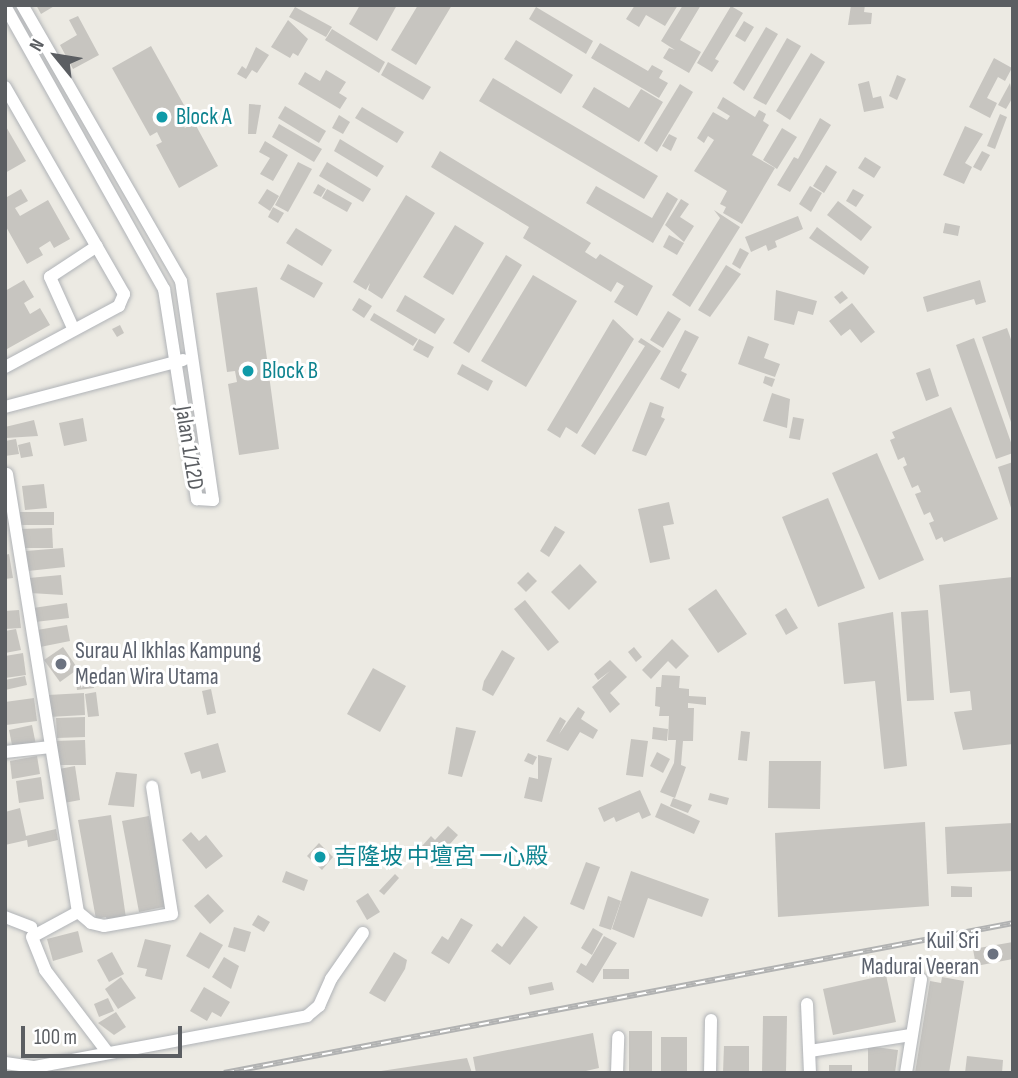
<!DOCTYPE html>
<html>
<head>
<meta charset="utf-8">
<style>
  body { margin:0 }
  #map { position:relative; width:1018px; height:1078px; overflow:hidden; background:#eceae3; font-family:"Sofia Sans Condensed","Noto Sans SC",sans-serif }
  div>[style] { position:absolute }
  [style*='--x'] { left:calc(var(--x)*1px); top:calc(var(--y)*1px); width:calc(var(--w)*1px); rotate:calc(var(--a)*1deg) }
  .building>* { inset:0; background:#c7c5c0 }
  .roads { filter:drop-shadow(0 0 2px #b0b3b7) drop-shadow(0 0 2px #b0b3b7) }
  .minor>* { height:12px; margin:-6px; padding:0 6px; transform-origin:6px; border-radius:6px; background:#fff }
  .rail>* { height:6px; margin-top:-3px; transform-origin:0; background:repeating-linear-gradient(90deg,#fff 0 10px,#b1b2b2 0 20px); box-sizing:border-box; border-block:2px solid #b1b2b2 }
  .dots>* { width:19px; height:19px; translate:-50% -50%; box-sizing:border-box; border:4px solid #fff; border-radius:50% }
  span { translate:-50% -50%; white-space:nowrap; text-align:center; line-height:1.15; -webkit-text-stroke:6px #fff; paint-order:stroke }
  .culture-label { font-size:23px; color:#0d838f }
  .left { translate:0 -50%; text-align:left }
  .street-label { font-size:23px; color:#5b5e62 }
  .worship-label { font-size:23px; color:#5b616d }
  .right { translate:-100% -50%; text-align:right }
  .frame { position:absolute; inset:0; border:7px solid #5b5e62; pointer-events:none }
  .north { position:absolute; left:21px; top:21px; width:70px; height:70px; -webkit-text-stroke:5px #fff; paint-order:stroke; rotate:300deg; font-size:19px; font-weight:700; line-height:28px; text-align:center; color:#5b5e62 }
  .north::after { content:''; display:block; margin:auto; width:24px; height:32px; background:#5b5e62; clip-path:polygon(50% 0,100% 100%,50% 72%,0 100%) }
  .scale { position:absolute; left:21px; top:1026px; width:161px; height:32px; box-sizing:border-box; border:4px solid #5b5e62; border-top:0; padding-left:9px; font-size:21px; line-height:24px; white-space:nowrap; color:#5b5e62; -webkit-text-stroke:5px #fff; paint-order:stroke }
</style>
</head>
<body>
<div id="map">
  <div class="building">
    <div style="clip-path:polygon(36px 5px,56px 5px,41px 14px)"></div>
    <div style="clip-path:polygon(360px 5px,397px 5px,377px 41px,349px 24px)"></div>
    <div style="clip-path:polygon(418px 5px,452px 5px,416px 65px,391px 50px)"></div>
    <div style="clip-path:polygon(635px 5px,678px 5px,665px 26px,646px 15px,639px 27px,626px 19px)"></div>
    <div style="clip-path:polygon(683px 5px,701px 5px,680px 40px,701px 52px,689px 73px,663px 58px,669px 48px,675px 50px,661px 41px)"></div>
    <div style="clip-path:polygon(851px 5px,865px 5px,864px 12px,872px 13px,871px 24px,848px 25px)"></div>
    <div style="clip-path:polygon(731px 6px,743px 13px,715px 59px,719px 61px,712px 72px,697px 63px)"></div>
    <div style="clip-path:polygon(295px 7px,332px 27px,326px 37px,289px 17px)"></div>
    <div style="clip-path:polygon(536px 7px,593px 41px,586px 54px,529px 19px)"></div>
    <div style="clip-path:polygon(78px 16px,99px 55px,73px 69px,60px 45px,77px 35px,69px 20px)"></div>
    <div style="clip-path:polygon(288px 20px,308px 39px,298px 56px,293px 53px,290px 58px,271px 47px)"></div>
    <div style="clip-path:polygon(744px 21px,754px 27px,745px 42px,735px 36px)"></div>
    <div style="clip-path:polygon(766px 27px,778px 34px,744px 91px,733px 83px)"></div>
    <div style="clip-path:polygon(332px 29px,385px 62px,379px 73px,325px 40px)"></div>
    <div style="clip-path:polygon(787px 38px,801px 46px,766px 105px,753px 98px)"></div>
    <div style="clip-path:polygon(516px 40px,573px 75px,561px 94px,504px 59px)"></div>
    <div style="clip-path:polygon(600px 43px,648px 71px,652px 65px,663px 71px,659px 78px,668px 83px,659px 98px,591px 58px)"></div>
    <div style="clip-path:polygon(151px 46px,189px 114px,180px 119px,185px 128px,194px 122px,218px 166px,179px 188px,156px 145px,162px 142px,157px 132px,150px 136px,112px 68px)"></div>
    <div style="clip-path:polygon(256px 47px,269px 55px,257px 73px,252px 70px,246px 79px,237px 74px,242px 66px,246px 69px)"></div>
    <div style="clip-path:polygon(811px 53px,825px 62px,790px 120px,776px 111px)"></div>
    <div style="clip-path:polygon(994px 58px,1012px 68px,1005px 81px,998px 77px,987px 98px,997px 103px,990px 118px,969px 107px)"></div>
    <div style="clip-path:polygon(388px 62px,431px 87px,423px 100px,381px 75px)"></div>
    <div style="clip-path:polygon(326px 70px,346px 82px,339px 93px,347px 98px,340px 109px,298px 84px,305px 72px,320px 81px)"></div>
    <div style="clip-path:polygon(897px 75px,906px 79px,897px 100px,889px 96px)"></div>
    <div style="clip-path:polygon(493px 78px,658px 176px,644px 199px,479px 101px)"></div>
    <div style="clip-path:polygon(869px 81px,873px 98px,881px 96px,884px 108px,864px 112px,858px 84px)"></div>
    <div style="clip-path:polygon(1010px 83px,1013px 97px,1006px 109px,998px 105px)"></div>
    <div style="clip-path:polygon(680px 84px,693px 92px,657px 152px,644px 143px)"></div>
    <div style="clip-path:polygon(594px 87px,629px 108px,641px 89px,663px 102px,639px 142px,582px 107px)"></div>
    <div style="clip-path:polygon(723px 97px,755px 117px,759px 110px,766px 114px,763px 121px,769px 125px,752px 155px,775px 168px,742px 224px,723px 213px,726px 207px,720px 204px,727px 191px,694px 171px,714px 140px,708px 136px,704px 143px,697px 138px,713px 112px,727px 120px,730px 116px,717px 108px)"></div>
    <div style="clip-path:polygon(249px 104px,261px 105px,256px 134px,248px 134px)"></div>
    <div style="clip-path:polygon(285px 106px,326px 131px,319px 143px,278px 118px)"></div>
    <div style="clip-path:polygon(362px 107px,404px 132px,397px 143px,355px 118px)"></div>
    <div style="clip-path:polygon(1000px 114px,1007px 117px,995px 149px,987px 146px)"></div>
    <div style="clip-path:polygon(339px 115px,350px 122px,343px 134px,332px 128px)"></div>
    <div style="clip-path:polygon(820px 118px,831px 125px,790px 192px,777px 185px,794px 157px,798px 159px)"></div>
    <div style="clip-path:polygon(279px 124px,322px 149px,314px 162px,272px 137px)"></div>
    <div style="clip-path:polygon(5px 125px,26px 161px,5px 173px)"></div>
    <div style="clip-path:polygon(965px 126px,983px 134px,965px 163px,972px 167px,964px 184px,943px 175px)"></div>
    <div style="clip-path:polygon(782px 128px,797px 137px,777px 169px,763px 160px)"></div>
    <div style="clip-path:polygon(669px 134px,677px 138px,671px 151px,662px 146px)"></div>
    <div style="clip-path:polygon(340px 139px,384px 166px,377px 177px,334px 151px)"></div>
    <div style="clip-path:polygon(265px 141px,288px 155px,273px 181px,260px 174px,270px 158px,259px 152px)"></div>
    <div style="clip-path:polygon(440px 151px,591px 243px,585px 252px,596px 259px,600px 254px,653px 286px,637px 316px,614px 302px,624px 286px,617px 282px,611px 292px,523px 238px,529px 227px,431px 167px)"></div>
    <div style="clip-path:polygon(982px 151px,990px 155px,981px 171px,973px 167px)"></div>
    <div style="clip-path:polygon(865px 157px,881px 167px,874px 178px,858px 168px)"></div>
    <div style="clip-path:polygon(298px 162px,312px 169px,288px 212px,275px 205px)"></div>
    <div style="clip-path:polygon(327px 162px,371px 189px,363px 202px,319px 176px)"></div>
    <div style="clip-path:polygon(826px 165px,837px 172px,824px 193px,813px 186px)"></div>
    <div style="clip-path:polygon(318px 184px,326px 189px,321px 197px,313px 193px)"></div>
    <div style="clip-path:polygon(596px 186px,652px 218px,667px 192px,678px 199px,653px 243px,586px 203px)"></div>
    <div style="clip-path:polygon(810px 186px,822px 193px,811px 212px,799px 204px)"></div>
    <div style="clip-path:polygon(21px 189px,28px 201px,15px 208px,20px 216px,48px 200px,70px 239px,54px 248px,50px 241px,39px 248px,43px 255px,27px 264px,5px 225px,5px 193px,7px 197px)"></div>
    <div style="clip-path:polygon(267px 189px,279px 196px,270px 211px,258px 203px)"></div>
    <div style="clip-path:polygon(327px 189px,352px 203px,347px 212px,322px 198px)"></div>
    <div style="clip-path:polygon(853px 189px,864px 195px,856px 207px,846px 201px)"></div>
    <div style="clip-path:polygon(406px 195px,435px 213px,382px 299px,368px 290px,370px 283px,366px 290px,353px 282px)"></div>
    <div style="clip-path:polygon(681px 199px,689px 204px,680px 217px,694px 226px,684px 242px,665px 225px)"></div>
    <div style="clip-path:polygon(838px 201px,872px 227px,861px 241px,827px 215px)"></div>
    <div style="clip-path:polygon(273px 207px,284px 213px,278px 223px,268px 217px)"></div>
    <div style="clip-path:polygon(714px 210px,740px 227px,690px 307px,672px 295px,720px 218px)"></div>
    <div style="clip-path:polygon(798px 216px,803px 229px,775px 241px,777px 247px,768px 251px,766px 245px,751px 252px,745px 237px)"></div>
    <div style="clip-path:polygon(945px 223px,960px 226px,958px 236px,943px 233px)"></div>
    <div style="clip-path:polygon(455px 225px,484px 243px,453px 295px,423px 277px)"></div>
    <div style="clip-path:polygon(817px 227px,869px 267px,864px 275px,809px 238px)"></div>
    <div style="clip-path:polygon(296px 228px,332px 250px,322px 266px,286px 243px)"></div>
    <div style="clip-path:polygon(669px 235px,684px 243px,677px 255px,663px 247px)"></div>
    <div style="clip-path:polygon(740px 248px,749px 253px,740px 269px,732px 264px)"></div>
    <div style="clip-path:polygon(506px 255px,522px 265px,469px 353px,453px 343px)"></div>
    <div style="clip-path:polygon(288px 264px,323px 283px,314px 298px,280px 279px)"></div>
    <div style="clip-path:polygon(726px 265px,741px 274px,710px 317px,698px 310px)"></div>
    <div style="clip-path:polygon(533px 275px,577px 301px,526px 387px,481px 361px)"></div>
    <div style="clip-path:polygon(24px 280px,34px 297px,24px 303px,30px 314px,40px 308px,50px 325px,7px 349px,5px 291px)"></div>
    <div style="clip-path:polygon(980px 280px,986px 302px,976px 305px,974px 299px,927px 312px,923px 297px)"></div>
    <div style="clip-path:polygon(257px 287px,268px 366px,261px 367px,262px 376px,269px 375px,279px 449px,239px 455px,228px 384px,237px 382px,235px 371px,227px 372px,216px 293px)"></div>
    <div style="clip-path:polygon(776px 290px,817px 301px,813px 315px,798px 311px,794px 325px,774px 320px)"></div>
    <div style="clip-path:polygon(842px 291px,848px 298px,840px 304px,834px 297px)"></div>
    <div style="clip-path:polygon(405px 295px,445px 319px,435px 334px,396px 311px)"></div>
    <div style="clip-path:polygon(359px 298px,372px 306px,364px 318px,352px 310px)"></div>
    <div style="clip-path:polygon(852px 303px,875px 332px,861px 343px,850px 329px,841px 336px,829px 321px)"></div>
    <div style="clip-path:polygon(668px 311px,681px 319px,663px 348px,650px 340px)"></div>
    <div style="clip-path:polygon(374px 313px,418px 339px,413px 346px,370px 320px)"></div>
    <div style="clip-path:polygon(613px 319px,634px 339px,577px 434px,566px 427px,560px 438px,547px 430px)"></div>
    <div style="clip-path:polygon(120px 325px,124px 333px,117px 337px,112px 329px)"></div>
    <div style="clip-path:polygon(1007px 328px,1013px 345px,1012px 425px,982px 337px)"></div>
    <div style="clip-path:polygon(685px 330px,699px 337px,681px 371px,687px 374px,679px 389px,660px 379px)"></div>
    <div style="clip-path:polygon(748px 336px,769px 344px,764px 358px,780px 364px,775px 377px,738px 364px)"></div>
    <div style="clip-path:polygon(641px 338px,661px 351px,595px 455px,581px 446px,645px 346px,638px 342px)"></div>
    <div style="clip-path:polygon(974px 338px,1013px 448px,1013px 453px,996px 459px,956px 345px)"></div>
    <div style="clip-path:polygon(419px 339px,434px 347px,428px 358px,413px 350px)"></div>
    <div style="clip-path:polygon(462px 364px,493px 381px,488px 391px,457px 374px)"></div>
    <div style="clip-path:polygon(930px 368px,939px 396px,926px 401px,916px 373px)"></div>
    <div style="clip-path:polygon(765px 376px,775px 379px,772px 387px,763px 383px)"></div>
    <div style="clip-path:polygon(772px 393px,790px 399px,787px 428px,763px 421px)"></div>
    <div style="clip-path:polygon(650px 402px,664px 407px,661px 417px,665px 419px,646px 456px,632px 451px)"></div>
    <div style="clip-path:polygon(951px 407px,998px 519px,944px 542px,942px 537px,936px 540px,929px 523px,934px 521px,930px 512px,924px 515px,915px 494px,921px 492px,918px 485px,912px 488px,903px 467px,907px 465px,904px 457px,898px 460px,890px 440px,895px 438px,892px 432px)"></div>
    <div style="clip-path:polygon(793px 417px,804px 419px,800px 440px,789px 438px)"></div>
    <div style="clip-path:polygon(83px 418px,87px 441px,64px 446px,59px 423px)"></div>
    <div style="clip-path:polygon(34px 420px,38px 436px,6px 438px,5px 427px)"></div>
    <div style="clip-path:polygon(16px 439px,19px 454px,5px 456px,5px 441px)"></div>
    <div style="clip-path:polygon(30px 442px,33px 456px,21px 458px,18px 445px)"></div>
    <div style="clip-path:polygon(877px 453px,924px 560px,879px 580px,832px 473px)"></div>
    <div style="clip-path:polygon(1013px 462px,1013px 511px,1012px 511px,998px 467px)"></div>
    <div style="clip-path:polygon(44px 484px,47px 508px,25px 510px,22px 486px)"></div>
    <div style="clip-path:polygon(828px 498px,865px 588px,818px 607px,782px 517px)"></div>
    <div style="clip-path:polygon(669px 502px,674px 524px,663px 526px,670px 559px,650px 563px,638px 509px)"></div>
    <div style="clip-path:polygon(20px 512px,54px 512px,54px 525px,20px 525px)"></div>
    <div style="clip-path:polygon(555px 526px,565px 532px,549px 557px,540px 551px)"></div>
    <div style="clip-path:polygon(52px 528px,53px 548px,23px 548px,19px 529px)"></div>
    <div style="clip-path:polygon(63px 548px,65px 567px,28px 571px,26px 551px)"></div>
    <div style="clip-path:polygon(9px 554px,13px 578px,5px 579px,5px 555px)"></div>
    <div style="clip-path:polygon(580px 564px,597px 582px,569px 610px,551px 592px)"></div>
    <div style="clip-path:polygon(528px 572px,537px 581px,526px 592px,517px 583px)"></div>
    <div style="clip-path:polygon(61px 575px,63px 595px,30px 593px,29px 578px)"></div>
    <div style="clip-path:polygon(1013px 577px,1013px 744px,963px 750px,954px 712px,972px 710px,970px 691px,950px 693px,939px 585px)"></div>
    <div style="clip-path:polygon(716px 589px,747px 634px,718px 653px,688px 609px)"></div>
    <div style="clip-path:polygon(525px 600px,559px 642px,548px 651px,514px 609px)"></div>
    <div style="clip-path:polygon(67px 603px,69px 618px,35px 622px,33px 608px)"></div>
    <div style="clip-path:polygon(786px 608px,798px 628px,786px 635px,775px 615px)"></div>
    <div style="clip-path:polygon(19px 610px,21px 628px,5px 629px,5px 611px)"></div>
    <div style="clip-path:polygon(928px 610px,934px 700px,907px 701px,901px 612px)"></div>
    <div style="clip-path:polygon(893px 612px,907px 766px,884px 769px,875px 681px,844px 684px,838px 623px)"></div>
    <div style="clip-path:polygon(67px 625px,70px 641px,40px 647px,37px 630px)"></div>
    <div style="clip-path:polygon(16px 629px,21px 650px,5px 653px,5px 631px)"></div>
    <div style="clip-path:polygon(672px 639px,689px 656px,676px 669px,668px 661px,651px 679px,642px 670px)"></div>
    <div style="clip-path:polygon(63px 647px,78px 669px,60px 682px,44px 660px)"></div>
    <div style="clip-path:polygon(634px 647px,642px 657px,636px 662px,628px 652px)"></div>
    <div style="clip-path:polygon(502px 650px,515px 658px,493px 696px,482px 690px,484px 681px)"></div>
    <div style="clip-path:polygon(23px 653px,26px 675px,5px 678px,5px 656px)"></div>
    <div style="clip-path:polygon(610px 660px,627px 677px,610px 693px,620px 704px,610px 713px,592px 687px,610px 671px,598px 680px,594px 674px)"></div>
    <div style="clip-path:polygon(373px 668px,406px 686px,380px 732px,347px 714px)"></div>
    <div style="clip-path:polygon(93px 670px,94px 688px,77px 690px,75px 672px)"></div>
    <div style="clip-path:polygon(662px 675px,680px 676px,679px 688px,689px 689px,689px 696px,706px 697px,706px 705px,688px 703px,688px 708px,694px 708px,693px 741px,683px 741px,681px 765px,686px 767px,675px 798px,660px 792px,674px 763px,676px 740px,668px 740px,669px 716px,659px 716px,660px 707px,655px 706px,656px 687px,661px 687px)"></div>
    <div style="clip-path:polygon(25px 676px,27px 685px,5px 690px,5px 680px)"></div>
    <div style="clip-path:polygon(211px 689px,216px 713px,207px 715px,202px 691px)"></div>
    <div style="clip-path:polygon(96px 692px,99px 716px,88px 717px,85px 694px)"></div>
    <div style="clip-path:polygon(84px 693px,85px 715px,49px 717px,48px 695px)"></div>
    <div style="clip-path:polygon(34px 698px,37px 721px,6px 725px,5px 702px)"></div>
    <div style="clip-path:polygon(578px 707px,585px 712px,581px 719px,598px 730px,593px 739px,580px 732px,568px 751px,546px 741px,560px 717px,566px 721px,559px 734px)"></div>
    <div style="clip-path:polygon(85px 717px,85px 737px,57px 738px,56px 718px)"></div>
    <div style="clip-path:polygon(32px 725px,36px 745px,13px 750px,9px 730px)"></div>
    <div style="clip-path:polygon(456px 727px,476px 731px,462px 777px,448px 774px)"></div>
    <div style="clip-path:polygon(653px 727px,668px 729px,667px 741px,652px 739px)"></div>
    <div style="clip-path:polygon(741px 731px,750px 732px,747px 761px,738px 760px)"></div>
    <div style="clip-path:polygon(631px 739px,648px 741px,643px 777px,626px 775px)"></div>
    <div style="clip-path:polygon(85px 740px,86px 765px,58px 765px,54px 741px)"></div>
    <div style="clip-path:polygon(218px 743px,226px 772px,202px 779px,200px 771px,191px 774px,184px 753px)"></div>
    <div style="clip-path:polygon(657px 752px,670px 759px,663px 773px,650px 766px)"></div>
    <div style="clip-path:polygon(528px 753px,537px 757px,533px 765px,524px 761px)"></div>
    <div style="clip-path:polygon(538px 755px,552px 758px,542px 802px,524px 798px,529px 777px,538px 779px)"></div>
    <div style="clip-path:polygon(37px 756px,40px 774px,12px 779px,10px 761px)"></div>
    <div style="clip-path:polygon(769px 761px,821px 761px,820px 809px,768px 808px)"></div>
    <div style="clip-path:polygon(75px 766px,80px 800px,64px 803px,59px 769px)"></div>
    <div style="clip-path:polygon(116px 772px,137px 774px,134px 807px,108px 805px)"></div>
    <div style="clip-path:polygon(41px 777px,44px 799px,19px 803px,16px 781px)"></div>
    <div style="clip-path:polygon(640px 790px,651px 815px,642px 819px,639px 812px,616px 822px,614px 817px,604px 822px,598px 808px)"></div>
    <div style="clip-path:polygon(710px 793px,729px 798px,727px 805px,708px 800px)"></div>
    <div style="clip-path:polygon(673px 798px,692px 805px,688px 813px,670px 806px)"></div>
    <div style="clip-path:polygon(661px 803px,700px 821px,694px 834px,655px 817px)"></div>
    <div style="clip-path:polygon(20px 808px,26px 836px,56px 829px,58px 840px,28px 847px,27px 840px,5px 845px,5px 812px)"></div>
    <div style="clip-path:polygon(111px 815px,126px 918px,107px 921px,106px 917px,96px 919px,78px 820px)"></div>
    <div style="clip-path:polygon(149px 816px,168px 906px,139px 912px,122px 821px)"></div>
    <div style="clip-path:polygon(925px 822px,929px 906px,778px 917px,775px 833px)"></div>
    <div style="clip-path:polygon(1013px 823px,1013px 871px,947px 874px,945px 827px)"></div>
    <div style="clip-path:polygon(448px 826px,458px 835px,434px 862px,427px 856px,421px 862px,414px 855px,431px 836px,435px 840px)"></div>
    <div style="clip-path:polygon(191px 832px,199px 841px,206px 835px,223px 856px,206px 869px,182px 840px)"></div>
    <div style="clip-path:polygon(319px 843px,333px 857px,322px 870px,307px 856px)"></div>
    <div style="clip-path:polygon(586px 862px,600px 867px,584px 910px,570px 904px)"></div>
    <div style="clip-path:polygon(286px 871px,308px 880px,304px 891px,282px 882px)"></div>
    <div style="clip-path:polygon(631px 871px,709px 899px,702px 917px,648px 898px,634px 938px,612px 929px)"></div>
    <div style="clip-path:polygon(395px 874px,399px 878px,384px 895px,379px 891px)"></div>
    <div style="clip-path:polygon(951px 886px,972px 887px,972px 897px,951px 897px)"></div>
    <div style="clip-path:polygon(368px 893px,380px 912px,367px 920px,356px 901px)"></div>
    <div style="clip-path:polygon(208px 894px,224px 911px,210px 924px,194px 906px)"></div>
    <div style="clip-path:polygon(608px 896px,621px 901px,611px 930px,599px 926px)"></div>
    <div style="clip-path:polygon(258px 915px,270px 922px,264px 932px,252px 925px)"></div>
    <div style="clip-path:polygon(524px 916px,538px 927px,510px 965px,491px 951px,497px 943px,502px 947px)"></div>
    <div style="clip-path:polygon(461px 918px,473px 925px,449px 964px,431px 953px,442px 936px,448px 940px)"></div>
    <div style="clip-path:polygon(234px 927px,251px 932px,245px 952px,228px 947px)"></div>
    <div style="clip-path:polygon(593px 928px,603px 934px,592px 955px,581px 948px)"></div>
    <div style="clip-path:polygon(78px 931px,83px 952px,53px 961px,47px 939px)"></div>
    <div style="clip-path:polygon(200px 932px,223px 945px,209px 969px,186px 956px)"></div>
    <div style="clip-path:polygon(604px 936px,617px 943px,593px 983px,576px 972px,581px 963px,586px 966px)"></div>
    <div style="clip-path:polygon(145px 939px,171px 945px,162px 980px,145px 976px,147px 969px,137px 967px)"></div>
    <div style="clip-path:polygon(1013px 942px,1013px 959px,976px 966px,973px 949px)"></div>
    <div style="clip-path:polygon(112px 952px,124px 974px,109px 982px,97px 960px)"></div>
    <div style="clip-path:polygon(394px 952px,407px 960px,405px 969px,385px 1002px,369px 993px)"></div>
    <div style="clip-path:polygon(224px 957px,239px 966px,231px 989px,212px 977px)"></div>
    <div style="clip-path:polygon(603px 969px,629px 969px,629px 979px,603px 979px)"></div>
    <div style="clip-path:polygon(886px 975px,896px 1022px,833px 1035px,823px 989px)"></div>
    <div style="clip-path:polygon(121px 977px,136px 998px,118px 1009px,105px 989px)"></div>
    <div style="clip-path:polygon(942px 977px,964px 981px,949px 1073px,915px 1073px,930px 981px,941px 983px)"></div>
    <div style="clip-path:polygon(552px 982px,554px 990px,530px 995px,528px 987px)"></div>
    <div style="clip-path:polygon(204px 987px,230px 1002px,221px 1017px,212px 1012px,207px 1021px,190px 1011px)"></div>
    <div style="clip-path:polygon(108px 998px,114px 1011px,99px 1017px,94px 1004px)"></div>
    <div style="clip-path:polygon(116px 1012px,126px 1027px,114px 1035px,98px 1023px)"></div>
    <div style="clip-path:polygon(763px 1016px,787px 1016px,786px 1073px,762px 1073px)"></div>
    <div style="clip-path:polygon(629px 1031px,652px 1031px,652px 1073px,629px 1073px)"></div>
    <div style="clip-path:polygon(593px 1033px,599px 1068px,577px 1073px,476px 1073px,473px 1057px)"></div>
    <div style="clip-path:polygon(661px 1037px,687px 1037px,687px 1073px,661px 1073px)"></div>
    <div style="clip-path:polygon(724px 1046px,749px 1046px,749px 1073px,723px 1073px)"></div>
    <div style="clip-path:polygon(868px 1046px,898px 1050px,895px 1073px,868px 1073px)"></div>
    <div style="clip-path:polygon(967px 1056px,1003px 1060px,1002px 1073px,965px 1073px)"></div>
    <div style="clip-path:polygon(467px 1058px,472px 1073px,382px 1073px,381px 1071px)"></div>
    <div style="clip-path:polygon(829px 1065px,852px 1065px,852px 1073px,829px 1073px)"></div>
  </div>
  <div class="roads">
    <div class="minor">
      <div style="--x:5;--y:6;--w:325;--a:60.7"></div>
      <div style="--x:164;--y:289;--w:213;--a:81.1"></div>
      <div style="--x:197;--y:499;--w:16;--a:4"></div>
      <div style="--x:213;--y:500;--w:221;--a:-98.3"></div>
      <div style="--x:181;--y:281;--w:319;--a:-119.9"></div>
      <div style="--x:5;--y:87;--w:239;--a:60.1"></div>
      <div style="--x:124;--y:294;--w:13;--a:113"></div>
      <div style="--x:119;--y:306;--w:129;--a:151.8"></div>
      <div style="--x:73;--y:328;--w:56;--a:-114.3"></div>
      <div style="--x:50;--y:277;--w:56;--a:-33.4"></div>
      <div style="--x:5;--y:407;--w:184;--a:-14.8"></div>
      <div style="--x:7;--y:474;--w:444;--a:80.8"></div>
      <div style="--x:78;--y:912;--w:52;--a:151.5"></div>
      <div style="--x:32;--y:937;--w:35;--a:68"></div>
      <div style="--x:45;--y:970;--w:104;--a:52.8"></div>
      <div style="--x:5;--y:752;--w:46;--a:-6.2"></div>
      <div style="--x:78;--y:912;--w:17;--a:40"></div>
      <div style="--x:91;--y:923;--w:13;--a:13"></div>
      <div style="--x:104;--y:926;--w:69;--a:-10"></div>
      <div style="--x:172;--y:914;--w:129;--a:-98.9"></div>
      <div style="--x:5;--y:917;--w:28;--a:21"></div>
      <div style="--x:807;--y:1004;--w:69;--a:87.5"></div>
      <div style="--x:810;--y:1051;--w:102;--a:-9"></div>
      <div style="--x:5;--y:1063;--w:30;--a:8"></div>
      <div style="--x:35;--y:1067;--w:277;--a:-10.6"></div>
      <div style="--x:307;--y:1016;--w:16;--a:-40"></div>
      <div style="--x:319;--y:1006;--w:30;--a:-66"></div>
      <div style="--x:331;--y:979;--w:56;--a:-55.2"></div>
      <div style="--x:617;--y:1073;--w:36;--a:-88"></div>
      <div style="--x:710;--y:1073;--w:53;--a:-88.9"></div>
      <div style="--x:906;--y:1073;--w:95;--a:-80.9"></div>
    </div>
  </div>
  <div class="rail">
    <div style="--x:224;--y:1073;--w:803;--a:-10.76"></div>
  </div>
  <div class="dots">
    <div style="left:162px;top:117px;background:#0f9aa8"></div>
    <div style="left:248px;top:371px;background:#0f9aa8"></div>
    <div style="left:61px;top:664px;background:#6b7280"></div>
    <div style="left:320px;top:857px;background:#0f9aa8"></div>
    <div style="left:993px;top:954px;background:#6b7280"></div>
  </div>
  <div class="culture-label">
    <span class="left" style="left:176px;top:117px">Block A</span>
    <span class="left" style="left:262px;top:371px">Block B</span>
    <span class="left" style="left:334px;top:857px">吉隆坡 中壇宮 一心殿</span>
  </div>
  <div class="street-label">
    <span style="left:189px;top:448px;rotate:81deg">Jalan 1/12D</span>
  </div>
  <div class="worship-label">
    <span class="left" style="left:75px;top:664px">Surau Al Ikhlas Kampung<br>Medan Wira Utama</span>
    <span class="right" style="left:979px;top:954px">Kuil Sri<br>Madurai Veeran</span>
  </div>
  <div class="frame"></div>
  <div class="north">N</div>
  <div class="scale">100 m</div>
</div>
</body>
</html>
